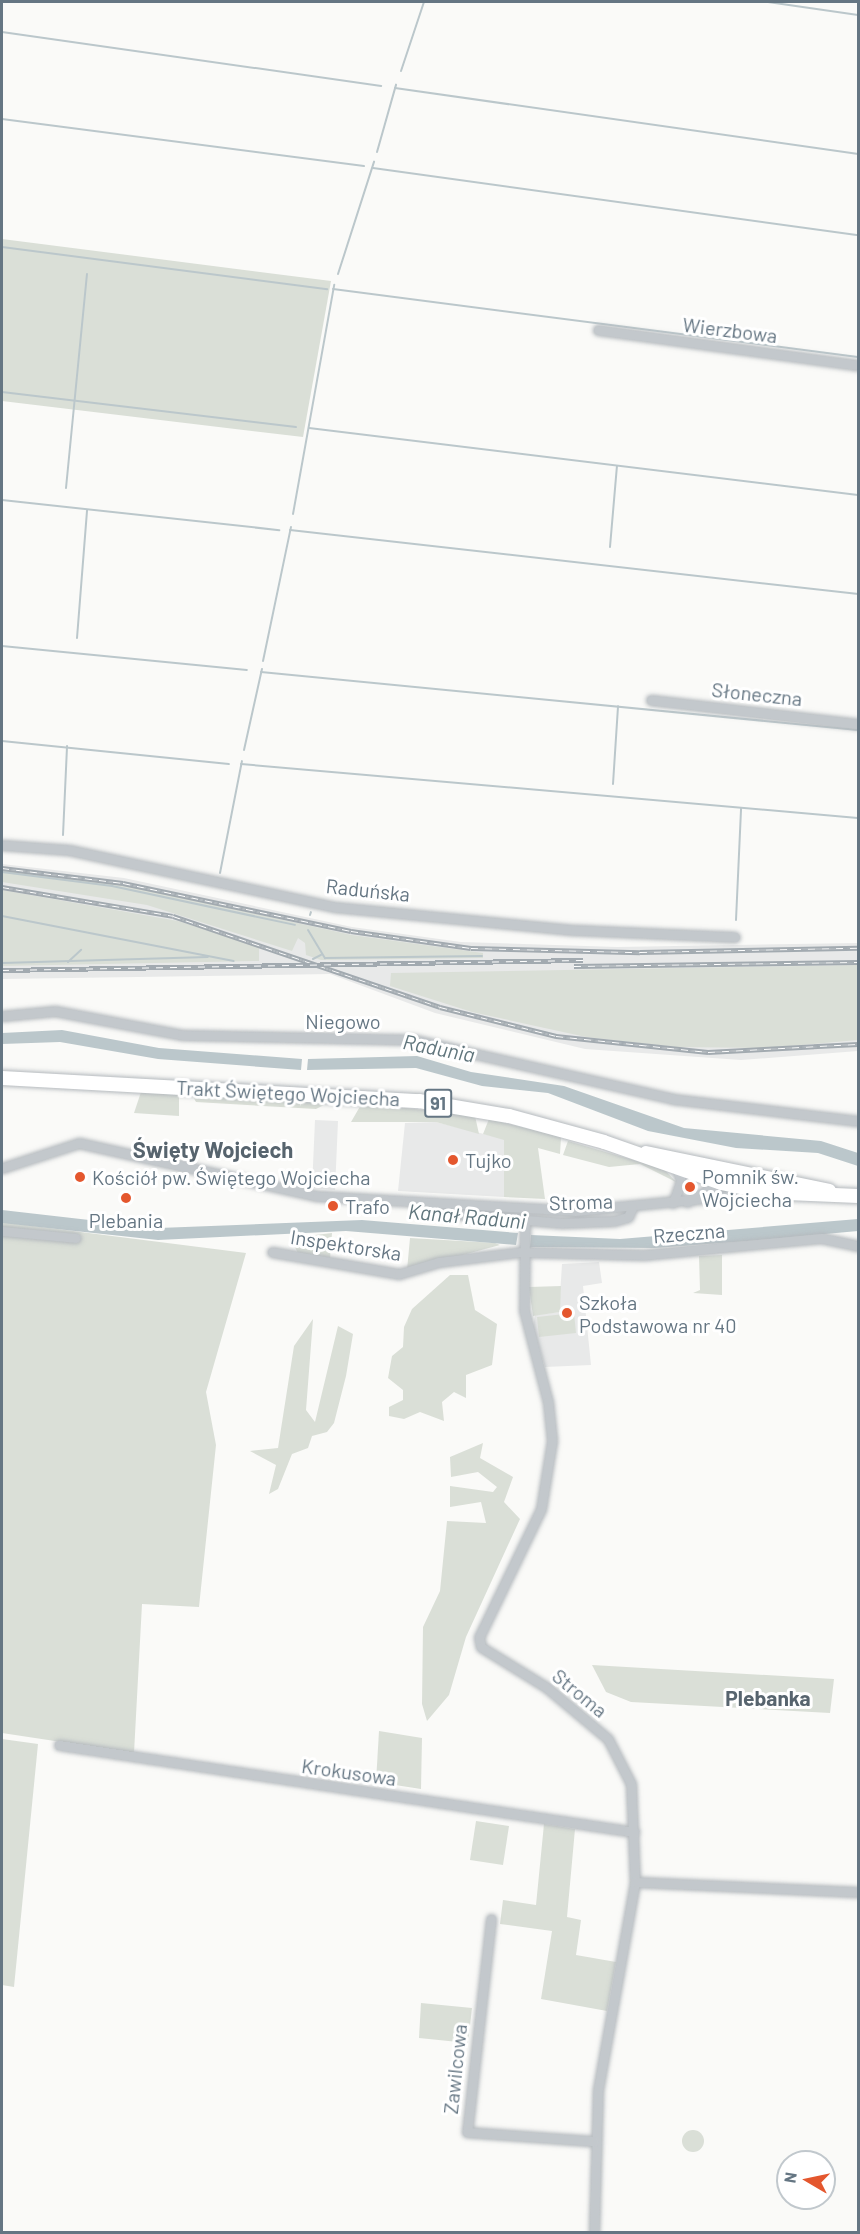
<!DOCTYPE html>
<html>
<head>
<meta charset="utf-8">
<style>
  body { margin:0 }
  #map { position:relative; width:860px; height:2234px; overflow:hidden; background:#fafaf8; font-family:Barlow,sans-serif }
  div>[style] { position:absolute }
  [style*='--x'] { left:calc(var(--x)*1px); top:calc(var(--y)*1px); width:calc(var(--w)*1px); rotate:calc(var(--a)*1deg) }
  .built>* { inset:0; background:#e8e9e9 }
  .green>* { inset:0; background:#dadfd7 }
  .round { border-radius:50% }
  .water>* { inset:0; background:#bbc7cb }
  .stream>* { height:2px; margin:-1px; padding:0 1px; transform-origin:1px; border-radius:1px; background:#bbc7cb }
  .roads { filter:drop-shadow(0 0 2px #b5babe) drop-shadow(0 0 2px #b5babe) }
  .minor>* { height:9px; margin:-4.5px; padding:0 4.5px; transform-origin:4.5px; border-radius:4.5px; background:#c3c8cc }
  .primary>* { height:14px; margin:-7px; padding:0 7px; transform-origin:7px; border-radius:7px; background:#fff }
  .rail>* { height:4.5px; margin-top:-2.25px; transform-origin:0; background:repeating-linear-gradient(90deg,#fff 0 7px,#a2aab0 0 14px); box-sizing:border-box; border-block:2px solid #a2aab0 }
  .dots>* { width:16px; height:16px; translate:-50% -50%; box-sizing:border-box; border:3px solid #fff; border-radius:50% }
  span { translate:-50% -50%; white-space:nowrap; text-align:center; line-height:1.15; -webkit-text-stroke:6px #fff; paint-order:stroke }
  .shield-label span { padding:2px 4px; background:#fff; border:2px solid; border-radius:4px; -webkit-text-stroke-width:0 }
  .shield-label { font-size:18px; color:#657683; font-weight:700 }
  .street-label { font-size:20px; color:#657683 }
  .poi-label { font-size:20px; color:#657683 }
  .left { translate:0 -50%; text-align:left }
  .water-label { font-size:21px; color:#60757c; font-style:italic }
  .neighbourhood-label { font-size:21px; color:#57646e; font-weight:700 }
  .quarter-label { font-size:22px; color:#57646e; font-weight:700 }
  .frame { position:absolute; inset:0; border:3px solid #657683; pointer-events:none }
  .north { position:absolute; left:776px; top:2150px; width:60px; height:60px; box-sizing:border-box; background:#fff; border:2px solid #c1c8cd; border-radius:50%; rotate:279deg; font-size:16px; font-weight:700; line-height:24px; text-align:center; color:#657683 }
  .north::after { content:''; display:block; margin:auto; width:21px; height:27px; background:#e4572e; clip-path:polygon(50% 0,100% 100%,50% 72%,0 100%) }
</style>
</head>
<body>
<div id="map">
  <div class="built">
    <div style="clip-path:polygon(2px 864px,124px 878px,352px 927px,461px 942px,617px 947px,858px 943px,858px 1051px,741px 1060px,585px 1049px,435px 1013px,330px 974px,2px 979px)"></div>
    <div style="clip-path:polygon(315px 1120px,338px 1121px,335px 1190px,312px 1188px)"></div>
    <div style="clip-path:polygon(436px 1122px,504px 1139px,504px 1197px,398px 1191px,405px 1123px)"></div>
    <div style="clip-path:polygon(599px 1262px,602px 1283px,583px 1286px,591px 1365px,545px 1367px,533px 1327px,535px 1315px,559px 1312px,562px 1264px)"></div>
  </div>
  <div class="green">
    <div style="clip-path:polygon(2px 239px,331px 281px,303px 437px,2px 401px)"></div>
    <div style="clip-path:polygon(2px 870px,124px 885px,352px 935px,483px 953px,483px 958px,321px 960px,306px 955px,305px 943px,298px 938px,292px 951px,147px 905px,2px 882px)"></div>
    <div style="clip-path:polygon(2px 890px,178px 921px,259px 947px,259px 961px,2px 966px)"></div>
    <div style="clip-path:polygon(858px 965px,858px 1040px,768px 1048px,676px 1047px,586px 1037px,472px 1012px,390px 986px,391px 973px)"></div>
    <div style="clip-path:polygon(141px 1092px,179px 1095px,179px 1116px,134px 1113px)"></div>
    <div style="clip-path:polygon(192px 1095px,300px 1100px,300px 1106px,304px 1100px,326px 1104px,316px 1109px,196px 1102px)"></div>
    <div style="clip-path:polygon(362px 1103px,475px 1116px,479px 1134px,436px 1122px,351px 1122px)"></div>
    <div style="clip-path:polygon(489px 1119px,561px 1137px,560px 1154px,538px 1148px,545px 1199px,504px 1197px,504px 1140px,483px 1134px)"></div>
    <div style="clip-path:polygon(568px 1141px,664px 1169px,676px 1182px,640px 1164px,609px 1167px,563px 1155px)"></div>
    <div style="clip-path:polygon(2px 1222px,246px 1253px,206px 1392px,216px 1445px,199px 1607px,142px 1604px,134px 1753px,2px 1733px)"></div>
    <div style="clip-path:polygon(332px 1233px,330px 1259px,299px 1255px,290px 1238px)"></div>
    <div style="clip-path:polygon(410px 1238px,495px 1243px,500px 1245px,407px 1270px)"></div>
    <div style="clip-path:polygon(722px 1255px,722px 1295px,693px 1293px,700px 1290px,699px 1256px)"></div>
    <div style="clip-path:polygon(450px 1275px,468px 1275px,475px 1310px,497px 1324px,492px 1365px,466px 1375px,466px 1398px,454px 1392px,442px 1402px,444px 1421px,420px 1412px,404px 1419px,389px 1416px,389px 1407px,403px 1400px,403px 1390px,388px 1378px,392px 1356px,403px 1347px,404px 1327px,412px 1309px)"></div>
    <div style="clip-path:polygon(561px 1286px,560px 1312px,533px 1316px,529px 1287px)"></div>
    <div style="clip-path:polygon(574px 1313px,576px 1333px,539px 1337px,537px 1317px)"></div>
    <div style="clip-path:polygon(313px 1319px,306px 1410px,315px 1422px,338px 1326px,353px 1334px,346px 1376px,334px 1423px,327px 1432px,312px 1436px,308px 1448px,292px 1454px,278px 1489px,269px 1494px,276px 1465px,250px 1451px,278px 1448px,294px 1346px)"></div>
    <div style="clip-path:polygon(483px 1443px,480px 1458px,513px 1477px,504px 1502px,520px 1519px,466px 1637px,449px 1695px,427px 1721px,422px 1704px,423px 1627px,440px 1591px,447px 1521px,486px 1523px,481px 1502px,450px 1507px,450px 1486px,493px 1492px,497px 1487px,478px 1472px,451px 1477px,450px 1457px)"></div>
    <div style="clip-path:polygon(592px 1665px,834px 1679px,830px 1713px,631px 1702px,606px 1692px)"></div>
    <div style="clip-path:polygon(379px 1731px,422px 1738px,421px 1789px,376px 1782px)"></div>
    <div style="clip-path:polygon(2px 1739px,38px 1744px,14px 1987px,2px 1985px)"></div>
    <div style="clip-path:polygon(476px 1821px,509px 1826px,503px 1865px,470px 1860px)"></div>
    <div style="clip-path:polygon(544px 1824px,575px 1829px,567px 1917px,581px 1920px,576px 1955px,616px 1962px,607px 2011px,541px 1999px,552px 1931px,500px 1924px,503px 1900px,536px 1905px)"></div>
    <div style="clip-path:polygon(421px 2003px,472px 2008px,468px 2043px,419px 2038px)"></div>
    <div class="round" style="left:682px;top:2130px;width:22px;height:22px"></div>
  </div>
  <div class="water">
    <div style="clip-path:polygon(62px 1030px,159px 1048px,302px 1059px,301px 1070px,158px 1059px,60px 1042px,2px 1044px,2px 1033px)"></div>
    <div style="clip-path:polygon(417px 1056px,471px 1072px,564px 1086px,684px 1128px,821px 1141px,858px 1153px,858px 1166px,818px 1153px,736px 1148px,648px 1131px,548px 1093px,482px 1086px,416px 1068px,307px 1070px,308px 1059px)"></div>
    <div style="clip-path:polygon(2px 1210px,159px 1228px,362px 1220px,518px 1233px,516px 1245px,346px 1231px,158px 1240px,2px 1223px)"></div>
    <div style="clip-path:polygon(858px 1219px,858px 1231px,747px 1241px,655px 1248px,530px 1247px,531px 1235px,620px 1239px)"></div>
  </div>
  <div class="stream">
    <div style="--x:768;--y:2;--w:91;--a:8.2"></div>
    <div style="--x:2;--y:32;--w:383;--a:8.1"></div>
    <div style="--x:401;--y:71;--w:73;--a:-71.6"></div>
    <div style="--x:395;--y:88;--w:468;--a:8.1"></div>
    <div style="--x:2;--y:119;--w:365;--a:7.4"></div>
    <div style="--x:377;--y:152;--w:70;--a:-74.2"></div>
    <div style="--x:373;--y:168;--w:490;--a:7.9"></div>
    <div style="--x:2;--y:247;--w:328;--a:7.4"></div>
    <div style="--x:338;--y:274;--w:118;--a:-72.2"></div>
    <div style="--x:333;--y:289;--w:529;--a:7.38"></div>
    <div style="--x:2;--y:392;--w:296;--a:6.8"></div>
    <div style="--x:309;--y:428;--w:553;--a:6.96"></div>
    <div style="--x:66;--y:488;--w:215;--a:-84.4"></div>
    <div style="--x:2;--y:500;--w:279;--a:6.2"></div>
    <div style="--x:293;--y:514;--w:233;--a:-79.8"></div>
    <div style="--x:290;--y:530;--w:572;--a:6.43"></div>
    <div style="--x:610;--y:547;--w:81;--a:-85.1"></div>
    <div style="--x:77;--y:638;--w:128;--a:-85.5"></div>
    <div style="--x:2;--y:646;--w:246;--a:5.6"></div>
    <div style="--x:263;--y:661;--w:137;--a:-78.2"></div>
    <div style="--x:261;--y:672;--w:600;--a:5.55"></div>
    <div style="--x:2;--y:741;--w:228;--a:5.8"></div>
    <div style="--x:244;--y:750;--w:83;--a:-77.5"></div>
    <div style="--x:241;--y:764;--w:619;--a:5"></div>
    <div style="--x:613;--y:784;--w:78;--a:-86.3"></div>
    <div style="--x:63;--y:835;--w:89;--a:-87.4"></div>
    <div style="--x:2;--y:872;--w:111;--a:7.3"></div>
    <div style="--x:112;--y:886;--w:187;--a:12"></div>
    <div style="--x:220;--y:873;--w:114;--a:-78.9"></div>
    <div style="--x:310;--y:915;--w:3;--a:-72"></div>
    <div style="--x:2;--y:916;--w:236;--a:11"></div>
    <div style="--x:736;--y:920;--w:112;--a:-87.4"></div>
    <div style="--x:308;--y:930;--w:33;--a:59"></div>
    <div style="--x:325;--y:958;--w:157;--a:-0.7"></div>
    <div style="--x:313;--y:959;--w:9;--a:-27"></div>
    <div style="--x:68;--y:962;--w:18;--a:-43"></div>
    <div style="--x:2;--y:963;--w:206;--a:-1.7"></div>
  </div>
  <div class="roads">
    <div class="minor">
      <div style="--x:598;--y:330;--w:262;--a:7.7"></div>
      <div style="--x:651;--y:700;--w:208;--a:6.6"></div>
      <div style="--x:2;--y:845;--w:67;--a:4.3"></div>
      <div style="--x:69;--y:850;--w:271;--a:12.1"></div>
      <div style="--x:334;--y:907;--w:242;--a:5.5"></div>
      <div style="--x:575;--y:930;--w:160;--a:2.5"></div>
      <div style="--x:2;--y:1016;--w:53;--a:-5.4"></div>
      <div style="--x:55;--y:1011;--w:129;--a:10.7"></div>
      <div style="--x:182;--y:1035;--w:232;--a:1.2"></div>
      <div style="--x:414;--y:1040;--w:266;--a:12.8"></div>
      <div style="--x:673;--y:1099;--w:186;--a:6.8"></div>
      <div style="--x:2;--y:1168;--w:81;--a:-18"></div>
      <div style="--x:79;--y:1143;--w:244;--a:12.6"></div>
      <div style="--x:317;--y:1196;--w:258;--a:3.3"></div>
      <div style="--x:575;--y:1211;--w:184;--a:-5.6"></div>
      <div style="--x:687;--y:1202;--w:40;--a:-29.7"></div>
      <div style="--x:424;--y:1203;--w:15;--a:37"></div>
      <div style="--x:436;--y:1212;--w:126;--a:5"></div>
      <div style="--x:562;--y:1223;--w:52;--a:-2.2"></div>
      <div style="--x:614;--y:1221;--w:15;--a:-16"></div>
      <div style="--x:628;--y:1217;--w:10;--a:-66"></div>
      <div style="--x:673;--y:1203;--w:23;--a:-70"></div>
      <div style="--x:681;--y:1181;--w:13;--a:-108"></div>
      <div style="--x:525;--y:1221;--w:89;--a:90.6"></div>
      <div style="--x:524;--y:1310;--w:95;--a:75.4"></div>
      <div style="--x:548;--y:1402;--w:39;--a:84"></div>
      <div style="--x:552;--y:1441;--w:69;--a:99.2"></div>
      <div style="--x:541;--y:1509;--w:142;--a:115.8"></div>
      <div style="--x:479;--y:1637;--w:10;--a:79"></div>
      <div style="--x:481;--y:1647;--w:76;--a:31.6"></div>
      <div style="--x:546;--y:1687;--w:81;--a:40"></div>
      <div style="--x:608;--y:1739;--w:51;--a:62.9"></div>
      <div style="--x:631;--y:1784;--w:98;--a:87.7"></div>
      <div style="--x:635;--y:1882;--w:210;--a:100.1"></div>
      <div style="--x:598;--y:2089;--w:143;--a:91.6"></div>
      <div style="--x:2;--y:1231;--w:74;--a:5.4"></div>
      <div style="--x:272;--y:1252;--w:129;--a:9.8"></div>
      <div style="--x:399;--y:1274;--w:42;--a:-16.7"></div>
      <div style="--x:439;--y:1262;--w:83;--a:-7"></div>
      <div style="--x:521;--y:1252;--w:123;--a:1.4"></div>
      <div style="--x:644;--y:1255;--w:178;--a:-5.5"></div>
      <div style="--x:821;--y:1238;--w:38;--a:12"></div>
      <div style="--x:59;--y:1745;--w:582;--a:8.6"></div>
      <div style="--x:635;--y:1882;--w:223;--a:2.6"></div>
      <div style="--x:491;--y:1919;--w:214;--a:96.4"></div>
      <div style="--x:467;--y:2132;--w:127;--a:4.1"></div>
    </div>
    <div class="primary">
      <div style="--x:2;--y:1078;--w:418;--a:3.2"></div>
      <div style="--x:419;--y:1101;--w:91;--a:9.5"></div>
      <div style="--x:509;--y:1116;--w:98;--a:15.3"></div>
      <div style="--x:604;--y:1142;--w:124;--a:19.3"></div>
      <div style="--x:721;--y:1183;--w:44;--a:11.8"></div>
      <div style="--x:764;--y:1192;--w:94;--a:2.4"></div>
      <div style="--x:646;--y:1153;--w:187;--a:11.7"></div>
    </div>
  </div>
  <div class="rail">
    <div style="--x:2;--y:868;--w:122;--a:7.1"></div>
    <div style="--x:123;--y:883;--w:233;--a:11.9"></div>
    <div style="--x:351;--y:931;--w:121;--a:8.1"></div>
    <div style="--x:471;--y:948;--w:169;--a:1.4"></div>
    <div style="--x:640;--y:952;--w:218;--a:-1.1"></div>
    <div style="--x:2;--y:887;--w:173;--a:9.6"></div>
    <div style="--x:173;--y:916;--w:282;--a:18.8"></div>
    <div style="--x:440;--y:1007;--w:120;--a:14"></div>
    <div style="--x:556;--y:1036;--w:153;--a:6"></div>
    <div style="--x:708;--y:1052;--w:150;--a:-3.1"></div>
    <div style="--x:574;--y:966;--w:284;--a:-0.8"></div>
    <div style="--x:2;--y:970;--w:581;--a:-0.99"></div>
  </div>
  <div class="dots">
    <div style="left:453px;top:1160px;background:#e4572e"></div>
    <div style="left:80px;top:1177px;background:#e4572e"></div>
    <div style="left:690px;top:1187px;background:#e4572e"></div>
    <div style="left:126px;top:1198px;background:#e4572e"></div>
    <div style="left:333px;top:1206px;background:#e4572e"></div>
    <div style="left:567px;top:1313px;background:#e4572e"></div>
  </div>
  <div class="shield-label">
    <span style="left:438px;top:1103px">91</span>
  </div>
  <div class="street-label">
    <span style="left:730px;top:330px;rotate:7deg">Wierzbowa</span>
    <span style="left:757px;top:694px;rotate:6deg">Słoneczna</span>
    <span style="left:368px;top:890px;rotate:6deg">Raduńska</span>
    <span style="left:343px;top:1021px">Niegowo</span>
    <span style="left:288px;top:1093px;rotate:3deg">Trakt Świętego Wojciecha</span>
    <span style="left:581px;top:1202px;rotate:-2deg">Stroma</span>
    <span style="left:689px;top:1233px;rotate:-5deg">Rzeczna</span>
    <span style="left:346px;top:1245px;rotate:9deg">Inspektorska</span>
    <span style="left:580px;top:1693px;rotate:39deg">Stroma</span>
    <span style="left:349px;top:1772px;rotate:8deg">Krokusowa</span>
    <span style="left:455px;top:2069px;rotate:-84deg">Zawilcowa</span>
  </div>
  <div class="poi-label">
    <span class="left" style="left:465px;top:1160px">Tujko</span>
    <span class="left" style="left:702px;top:1188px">Pomnik św.<br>Wojciecha</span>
    <span class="left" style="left:92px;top:1177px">Kościół pw. Świętego Wojciecha</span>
    <span class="left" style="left:345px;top:1206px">Trafo</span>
    <span style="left:126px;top:1220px">Plebania</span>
    <span class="left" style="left:579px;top:1314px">Szkoła<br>Podstawowa nr 40</span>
  </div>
  <div class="water-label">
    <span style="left:439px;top:1048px;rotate:11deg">Radunia</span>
    <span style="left:467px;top:1216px;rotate:5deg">Kanał Raduni</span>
  </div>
  <div class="neighbourhood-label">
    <span style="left:768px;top:1698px">Plebanka</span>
  </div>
  <div class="quarter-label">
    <span style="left:213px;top:1150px">Święty Wojciech</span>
  </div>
  <div class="frame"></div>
  <div class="north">N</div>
</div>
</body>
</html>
